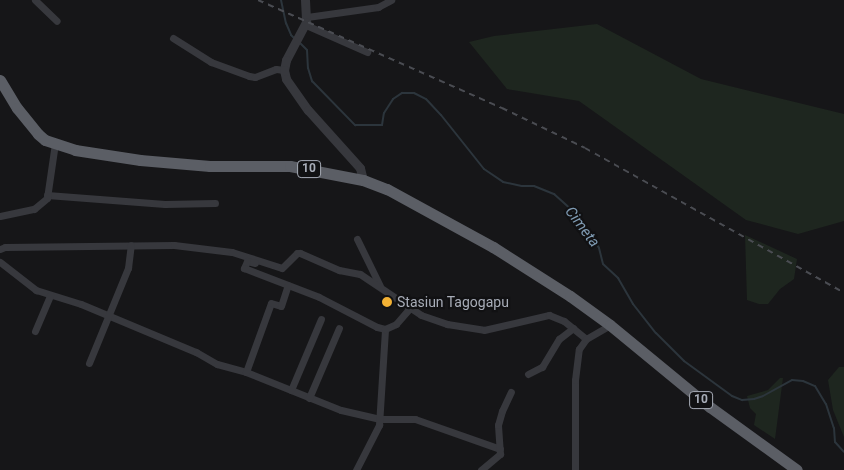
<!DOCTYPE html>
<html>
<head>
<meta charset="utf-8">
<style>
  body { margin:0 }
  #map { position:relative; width:844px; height:470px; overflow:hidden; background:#161618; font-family:Roboto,sans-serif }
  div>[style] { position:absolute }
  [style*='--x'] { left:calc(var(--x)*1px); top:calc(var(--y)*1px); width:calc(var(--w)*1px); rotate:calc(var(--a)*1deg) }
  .green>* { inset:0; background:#1e261f }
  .stream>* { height:2px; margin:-1px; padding:0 1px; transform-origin:1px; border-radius:1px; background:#2c353c }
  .minor>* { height:7px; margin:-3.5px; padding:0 3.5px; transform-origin:3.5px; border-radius:3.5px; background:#37383d }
  .tertiary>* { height:9px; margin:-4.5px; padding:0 4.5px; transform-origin:4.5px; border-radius:4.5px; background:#37383d }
  .trunk>* { height:11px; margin:-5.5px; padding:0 5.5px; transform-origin:5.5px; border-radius:5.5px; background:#5b5e65 }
  .rail>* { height:2px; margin-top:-1px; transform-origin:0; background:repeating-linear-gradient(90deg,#4a4c52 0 6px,transparent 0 11px) }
  .dots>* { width:14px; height:14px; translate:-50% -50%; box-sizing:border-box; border:2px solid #111113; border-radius:50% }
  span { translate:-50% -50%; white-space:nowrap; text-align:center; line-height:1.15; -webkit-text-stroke:4.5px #111113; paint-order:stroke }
  .shield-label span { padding:1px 4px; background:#111113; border:1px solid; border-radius:4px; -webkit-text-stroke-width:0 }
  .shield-label { font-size:12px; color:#a8adb8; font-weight:700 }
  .poi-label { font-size:14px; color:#a8adb8 }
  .left { translate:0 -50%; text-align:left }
  .water-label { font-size:15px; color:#7f9bb3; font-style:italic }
</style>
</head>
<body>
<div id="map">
  <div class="green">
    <div style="clip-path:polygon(597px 24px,701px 79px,844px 114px,844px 221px,798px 234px,746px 220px,579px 101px,507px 89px,469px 42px,494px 36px)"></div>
    <div style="clip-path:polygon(745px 235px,797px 259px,794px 279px,780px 289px,768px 304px,759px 304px,747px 300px)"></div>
    <div style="clip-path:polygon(839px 367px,844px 367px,844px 437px,833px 410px,828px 380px)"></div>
    <div style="clip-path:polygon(780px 378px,783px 378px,775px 439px,754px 425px,756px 414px,750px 408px,747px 396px,768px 390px)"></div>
  </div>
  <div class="stream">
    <div style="--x:281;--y:0;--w:24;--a:78"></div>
    <div style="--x:286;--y:23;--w:13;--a:67"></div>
    <div style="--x:291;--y:35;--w:6;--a:45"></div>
    <div style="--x:299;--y:42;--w:11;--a:45"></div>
    <div style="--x:307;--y:50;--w:18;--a:87"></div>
    <div style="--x:308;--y:68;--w:14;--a:73"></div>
    <div style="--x:312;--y:81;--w:62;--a:45.7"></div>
    <div style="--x:355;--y:125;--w:27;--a:0"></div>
    <div style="--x:382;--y:125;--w:12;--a:-81"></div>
    <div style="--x:384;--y:113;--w:17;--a:-57"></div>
    <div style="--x:393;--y:99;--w:11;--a:-34"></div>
    <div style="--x:402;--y:93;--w:12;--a:0"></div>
    <div style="--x:414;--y:93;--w:13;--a:27"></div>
    <div style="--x:426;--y:99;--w:22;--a:47"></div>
    <div style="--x:441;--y:115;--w:69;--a:51.5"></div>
    <div style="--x:484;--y:169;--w:23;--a:34"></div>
    <div style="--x:503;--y:182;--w:19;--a:12"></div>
    <div style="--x:522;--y:186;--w:12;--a:0"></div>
    <div style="--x:534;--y:186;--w:22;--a:22"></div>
    <div style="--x:554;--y:194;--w:24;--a:42"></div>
    <div style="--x:572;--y:210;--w:29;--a:54"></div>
    <div style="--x:589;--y:233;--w:18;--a:56"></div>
    <div style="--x:599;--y:248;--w:16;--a:76"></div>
    <div style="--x:603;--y:264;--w:21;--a:43"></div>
    <div style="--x:618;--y:278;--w:30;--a:60"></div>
    <div style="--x:633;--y:304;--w:37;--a:52"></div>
    <div style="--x:656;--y:333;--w:40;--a:45"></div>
    <div style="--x:684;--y:361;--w:59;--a:36.1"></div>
    <div style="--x:732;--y:396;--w:11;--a:22"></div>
    <div style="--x:742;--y:400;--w:12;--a:-5"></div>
    <div style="--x:754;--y:399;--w:9;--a:-18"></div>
    <div style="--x:763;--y:396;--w:33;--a:-29"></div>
    <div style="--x:792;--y:380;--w:11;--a:5"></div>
    <div style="--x:803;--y:381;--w:13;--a:23"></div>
    <div style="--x:815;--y:386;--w:21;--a:59"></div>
    <div style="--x:826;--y:404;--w:25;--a:72"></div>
    <div style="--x:834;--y:428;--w:14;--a:86"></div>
    <div style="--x:835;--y:442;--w:13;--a:48"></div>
  </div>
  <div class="minor">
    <div style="--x:35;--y:0;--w:30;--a:44"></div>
    <div style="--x:307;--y:17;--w:72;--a:-8"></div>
    <div style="--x:378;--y:7;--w:15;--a:-28"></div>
    <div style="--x:306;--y:25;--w:67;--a:23.9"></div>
    <div style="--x:173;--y:38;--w:45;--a:32.3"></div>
    <div style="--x:211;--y:62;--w:40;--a:20.2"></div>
    <div style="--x:249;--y:76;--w:6;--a:9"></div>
    <div style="--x:255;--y:77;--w:22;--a:-21"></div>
    <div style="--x:276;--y:69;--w:8;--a:7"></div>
    <div style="--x:47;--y:195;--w:118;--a:4.4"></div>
    <div style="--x:165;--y:204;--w:50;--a:-1.1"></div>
    <div style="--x:0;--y:216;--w:35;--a:-12"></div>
    <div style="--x:34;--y:209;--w:17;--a:-40"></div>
    <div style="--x:47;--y:198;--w:56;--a:-81.7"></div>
    <div style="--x:357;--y:239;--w:52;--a:63.9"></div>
    <div style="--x:0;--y:249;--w:5;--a:-22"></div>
    <div style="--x:5;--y:247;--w:169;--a:-0.7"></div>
    <div style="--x:174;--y:245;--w:58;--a:6.9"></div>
    <div style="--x:232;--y:252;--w:52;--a:17.7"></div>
    <div style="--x:282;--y:268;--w:21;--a:-45"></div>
    <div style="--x:297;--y:253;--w:3;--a:0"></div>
    <div style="--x:300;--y:253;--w:43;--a:23.6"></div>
    <div style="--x:339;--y:270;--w:21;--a:11"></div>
    <div style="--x:360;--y:274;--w:73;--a:33.9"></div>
    <div style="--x:421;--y:315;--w:28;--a:19"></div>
    <div style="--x:447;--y:324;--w:37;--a:9"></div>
    <div style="--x:484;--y:330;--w:67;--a:-13"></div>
    <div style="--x:549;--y:315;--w:16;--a:22"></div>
    <div style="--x:564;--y:321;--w:28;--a:39"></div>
    <div style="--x:0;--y:262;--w:46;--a:37.9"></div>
    <div style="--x:36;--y:290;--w:47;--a:17.3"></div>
    <div style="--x:81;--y:304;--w:125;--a:22.7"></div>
    <div style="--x:196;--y:352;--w:24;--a:30"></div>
    <div style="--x:217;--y:364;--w:30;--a:15"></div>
    <div style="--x:246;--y:372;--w:102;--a:21.8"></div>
    <div style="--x:341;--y:410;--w:40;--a:13"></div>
    <div style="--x:380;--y:419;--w:35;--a:0"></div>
    <div style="--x:415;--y:419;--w:90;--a:19.4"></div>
    <div style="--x:255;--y:263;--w:8;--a:-166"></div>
    <div style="--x:247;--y:261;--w:8;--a:113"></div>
    <div style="--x:244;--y:268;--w:80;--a:21.1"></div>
    <div style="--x:319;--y:297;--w:65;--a:27.3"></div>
    <div style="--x:377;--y:327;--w:8;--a:14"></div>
    <div style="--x:35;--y:331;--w:39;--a:-67"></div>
    <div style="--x:89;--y:363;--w:103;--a:-67.7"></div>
    <div style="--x:128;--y:268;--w:23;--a:-83"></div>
    <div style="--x:246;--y:372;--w:73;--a:-70.1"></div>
    <div style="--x:271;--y:303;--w:10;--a:17"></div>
    <div style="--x:281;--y:306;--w:22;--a:-72"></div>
    <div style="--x:528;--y:374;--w:16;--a:-27"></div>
    <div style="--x:542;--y:367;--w:33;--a:-59"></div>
    <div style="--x:559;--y:339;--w:18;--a:-38"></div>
    <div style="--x:291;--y:390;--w:77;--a:-67.1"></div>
    <div style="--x:309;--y:398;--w:76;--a:-66.8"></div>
    <div style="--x:356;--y:470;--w:51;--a:-62.9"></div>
    <div style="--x:379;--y:425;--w:96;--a:-86.4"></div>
    <div style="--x:385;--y:329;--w:12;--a:-24"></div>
    <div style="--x:396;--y:324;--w:21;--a:-49"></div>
    <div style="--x:481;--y:470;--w:25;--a:-40"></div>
    <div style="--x:500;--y:454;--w:29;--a:-94"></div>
    <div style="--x:498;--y:425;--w:15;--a:-74"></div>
    <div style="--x:502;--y:411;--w:21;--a:-65"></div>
    <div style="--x:575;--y:470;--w:90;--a:-90"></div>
    <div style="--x:575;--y:380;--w:31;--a:-83"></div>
    <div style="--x:579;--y:349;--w:12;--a:-55"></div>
    <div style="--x:586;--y:339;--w:28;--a:-30"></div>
  </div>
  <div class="tertiary">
    <div style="--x:305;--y:0;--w:22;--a:87"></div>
    <div style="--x:306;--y:22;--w:43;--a:117.8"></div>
    <div style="--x:286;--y:60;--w:10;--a:101"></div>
    <div style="--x:284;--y:70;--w:9;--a:77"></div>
    <div style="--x:286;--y:79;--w:38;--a:55"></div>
    <div style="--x:308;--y:110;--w:78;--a:48.1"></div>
    <div style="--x:360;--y:168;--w:12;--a:76"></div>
  </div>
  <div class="trunk">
    <div style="--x:0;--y:80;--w:33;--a:59"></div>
    <div style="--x:17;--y:108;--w:33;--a:51"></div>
    <div style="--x:38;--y:134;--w:9;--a:41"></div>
    <div style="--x:45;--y:140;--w:32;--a:18"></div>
    <div style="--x:75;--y:150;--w:66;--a:8.7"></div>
    <div style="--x:140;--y:160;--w:70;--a:4.9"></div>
    <div style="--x:210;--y:166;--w:80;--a:0"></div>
    <div style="--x:290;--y:166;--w:74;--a:10.9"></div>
    <div style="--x:363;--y:180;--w:26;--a:21"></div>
    <div style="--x:387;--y:189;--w:121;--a:28.7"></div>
    <div style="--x:493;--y:247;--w:91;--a:32.5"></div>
    <div style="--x:570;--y:296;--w:49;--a:35.9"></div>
    <div style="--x:610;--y:325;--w:129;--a:39.4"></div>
    <div style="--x:710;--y:407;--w:107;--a:35.9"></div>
  </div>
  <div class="rail">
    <div style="--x:258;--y:0;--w:267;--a:23.9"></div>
    <div style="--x:502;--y:108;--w:92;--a:25.7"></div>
    <div style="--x:585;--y:148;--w:297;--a:29.2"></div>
  </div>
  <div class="dots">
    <div style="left:387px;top:302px;background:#f2b134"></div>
  </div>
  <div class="shield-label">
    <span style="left:309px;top:169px">10</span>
    <span style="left:701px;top:400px">10</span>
  </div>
  <div class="poi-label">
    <span class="left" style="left:397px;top:302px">Stasiun Tagogapu</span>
  </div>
  <div class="water-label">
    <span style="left:582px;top:227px;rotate:53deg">Cimeta</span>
  </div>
</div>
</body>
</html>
